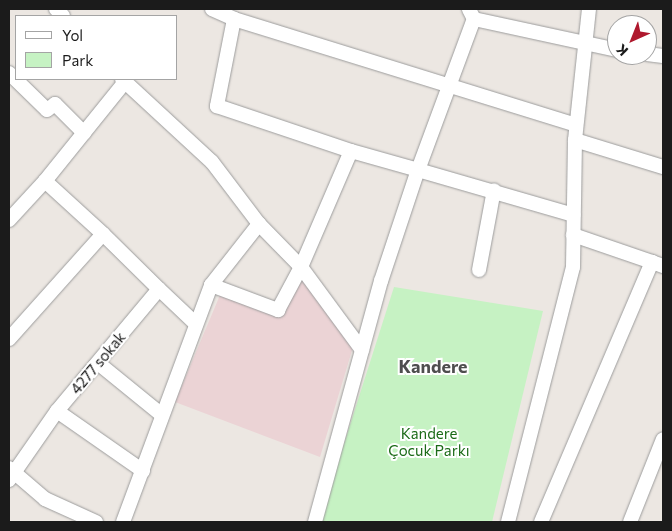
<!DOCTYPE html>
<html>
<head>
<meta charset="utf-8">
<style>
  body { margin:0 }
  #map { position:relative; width:672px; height:531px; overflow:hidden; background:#ece7e2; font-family:Commissioner,sans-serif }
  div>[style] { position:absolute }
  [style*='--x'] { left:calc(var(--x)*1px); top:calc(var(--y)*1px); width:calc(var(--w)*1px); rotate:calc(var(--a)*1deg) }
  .commercial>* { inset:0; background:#ebd3d5 }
  .park>* { inset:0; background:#c6f2c3 }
  .roads { filter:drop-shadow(0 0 1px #9c9c9c) drop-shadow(0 0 1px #9c9c9c) }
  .minor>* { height:14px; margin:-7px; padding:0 7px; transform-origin:7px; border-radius:7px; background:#fff }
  span { translate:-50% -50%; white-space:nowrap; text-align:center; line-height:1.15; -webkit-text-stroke:4px #fff; paint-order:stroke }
  .street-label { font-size:15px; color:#1b1b1b }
  .park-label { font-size:15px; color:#1c6b18 }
  .quarter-label { font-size:18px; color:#4e4e4e; font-weight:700 }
  .frame { position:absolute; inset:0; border:10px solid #1b1b1b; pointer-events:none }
  .legend { position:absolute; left:15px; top:15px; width:162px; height:65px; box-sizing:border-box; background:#fff; border:1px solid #a4a4a4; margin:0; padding:6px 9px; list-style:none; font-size:15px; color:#1b1b1b }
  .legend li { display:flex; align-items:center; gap:10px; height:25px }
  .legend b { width:25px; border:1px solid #a4a4a4 }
  .north { position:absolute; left:607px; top:15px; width:50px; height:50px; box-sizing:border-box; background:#fff; border:1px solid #a4a4a4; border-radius:50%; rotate:224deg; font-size:14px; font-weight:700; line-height:20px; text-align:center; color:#1b1b1b }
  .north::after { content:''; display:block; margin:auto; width:18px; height:22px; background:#af182d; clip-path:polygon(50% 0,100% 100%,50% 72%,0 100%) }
</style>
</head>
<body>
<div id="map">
  <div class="commercial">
    <div style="clip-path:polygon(302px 275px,353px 347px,320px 457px,175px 402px,220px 295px,281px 313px)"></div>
  </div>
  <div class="park">
    <div style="clip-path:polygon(394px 287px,543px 311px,492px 522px,319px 522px)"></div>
  </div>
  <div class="roads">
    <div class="minor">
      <div style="--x:56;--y:9;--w:10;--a:45"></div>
      <div style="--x:212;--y:9;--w:24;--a:24"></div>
      <div style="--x:234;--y:19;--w:89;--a:101.1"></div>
      <div style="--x:217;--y:106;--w:141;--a:18.6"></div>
      <div style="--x:234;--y:19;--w:358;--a:17.2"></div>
      <div style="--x:474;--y:19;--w:146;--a:12.2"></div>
      <div style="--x:647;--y:54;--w:16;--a:7"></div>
      <div style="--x:9;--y:73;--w:53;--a:44.2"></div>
      <div style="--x:47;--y:110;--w:10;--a:-37"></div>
      <div style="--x:55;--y:104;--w:41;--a:45"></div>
      <div style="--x:122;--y:79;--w:122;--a:42.7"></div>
      <div style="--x:212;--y:162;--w:78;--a:52.8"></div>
      <div style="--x:259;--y:224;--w:60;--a:45.7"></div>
      <div style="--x:301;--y:267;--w:103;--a:53.7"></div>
      <div style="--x:575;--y:140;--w:92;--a:17.1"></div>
      <div style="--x:45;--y:181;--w:127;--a:-51.1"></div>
      <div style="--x:9;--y:220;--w:53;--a:-47.3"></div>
      <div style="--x:45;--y:181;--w:79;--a:42.4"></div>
      <div style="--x:573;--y:235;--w:83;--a:18.9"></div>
      <div style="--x:479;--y:270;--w:81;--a:-79.4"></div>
      <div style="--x:211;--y:285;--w:78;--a:-51.8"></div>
      <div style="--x:9;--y:339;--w:141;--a:-48.2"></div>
      <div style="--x:103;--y:234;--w:78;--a:44.5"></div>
      <div style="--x:98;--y:363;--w:82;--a:39.1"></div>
      <div style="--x:57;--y:411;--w:105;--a:34.9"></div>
      <div style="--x:9;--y:468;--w:48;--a:40.7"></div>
      <div style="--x:45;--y:499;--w:56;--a:24.3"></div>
      <div style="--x:9;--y:480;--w:84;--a:-55.2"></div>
      <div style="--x:57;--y:411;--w:159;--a:-50.1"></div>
      <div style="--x:159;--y:289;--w:51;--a:43.4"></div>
      <div style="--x:123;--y:522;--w:253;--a:-69.6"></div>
      <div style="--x:211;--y:285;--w:72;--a:20.5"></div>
      <div style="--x:278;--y:310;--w:49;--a:-61.9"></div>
      <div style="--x:301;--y:267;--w:126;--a:-66.7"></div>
      <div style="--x:351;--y:151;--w:70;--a:15.8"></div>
      <div style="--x:418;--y:170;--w:161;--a:-69.7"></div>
      <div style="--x:474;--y:19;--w:11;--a:-117"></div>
      <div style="--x:315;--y:522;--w:250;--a:-74.7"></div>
      <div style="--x:381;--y:281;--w:117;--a:-71.6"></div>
      <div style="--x:418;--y:170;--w:162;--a:16.1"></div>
      <div style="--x:508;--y:522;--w:263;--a:-75.7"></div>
      <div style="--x:573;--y:267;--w:127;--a:-89.1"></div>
      <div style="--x:575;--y:140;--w:132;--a:-83.9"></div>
      <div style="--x:541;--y:522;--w:283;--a:-66.9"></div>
      <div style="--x:652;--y:262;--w:12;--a:20"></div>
      <div style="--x:630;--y:522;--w:89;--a:-68.3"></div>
    </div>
  </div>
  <div class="street-label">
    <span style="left:98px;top:363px;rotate:-50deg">4277 sokak</span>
  </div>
  <div class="park-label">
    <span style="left:429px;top:442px">Kandere<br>Çocuk Parkı</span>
  </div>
  <div class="quarter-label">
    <span style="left:433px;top:366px">Kandere</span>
  </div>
  <div class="frame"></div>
  <ul class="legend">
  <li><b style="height:6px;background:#fff"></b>Yol</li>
  <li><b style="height:14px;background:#c6f2c3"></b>Park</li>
  </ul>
  <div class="north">K</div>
</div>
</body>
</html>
